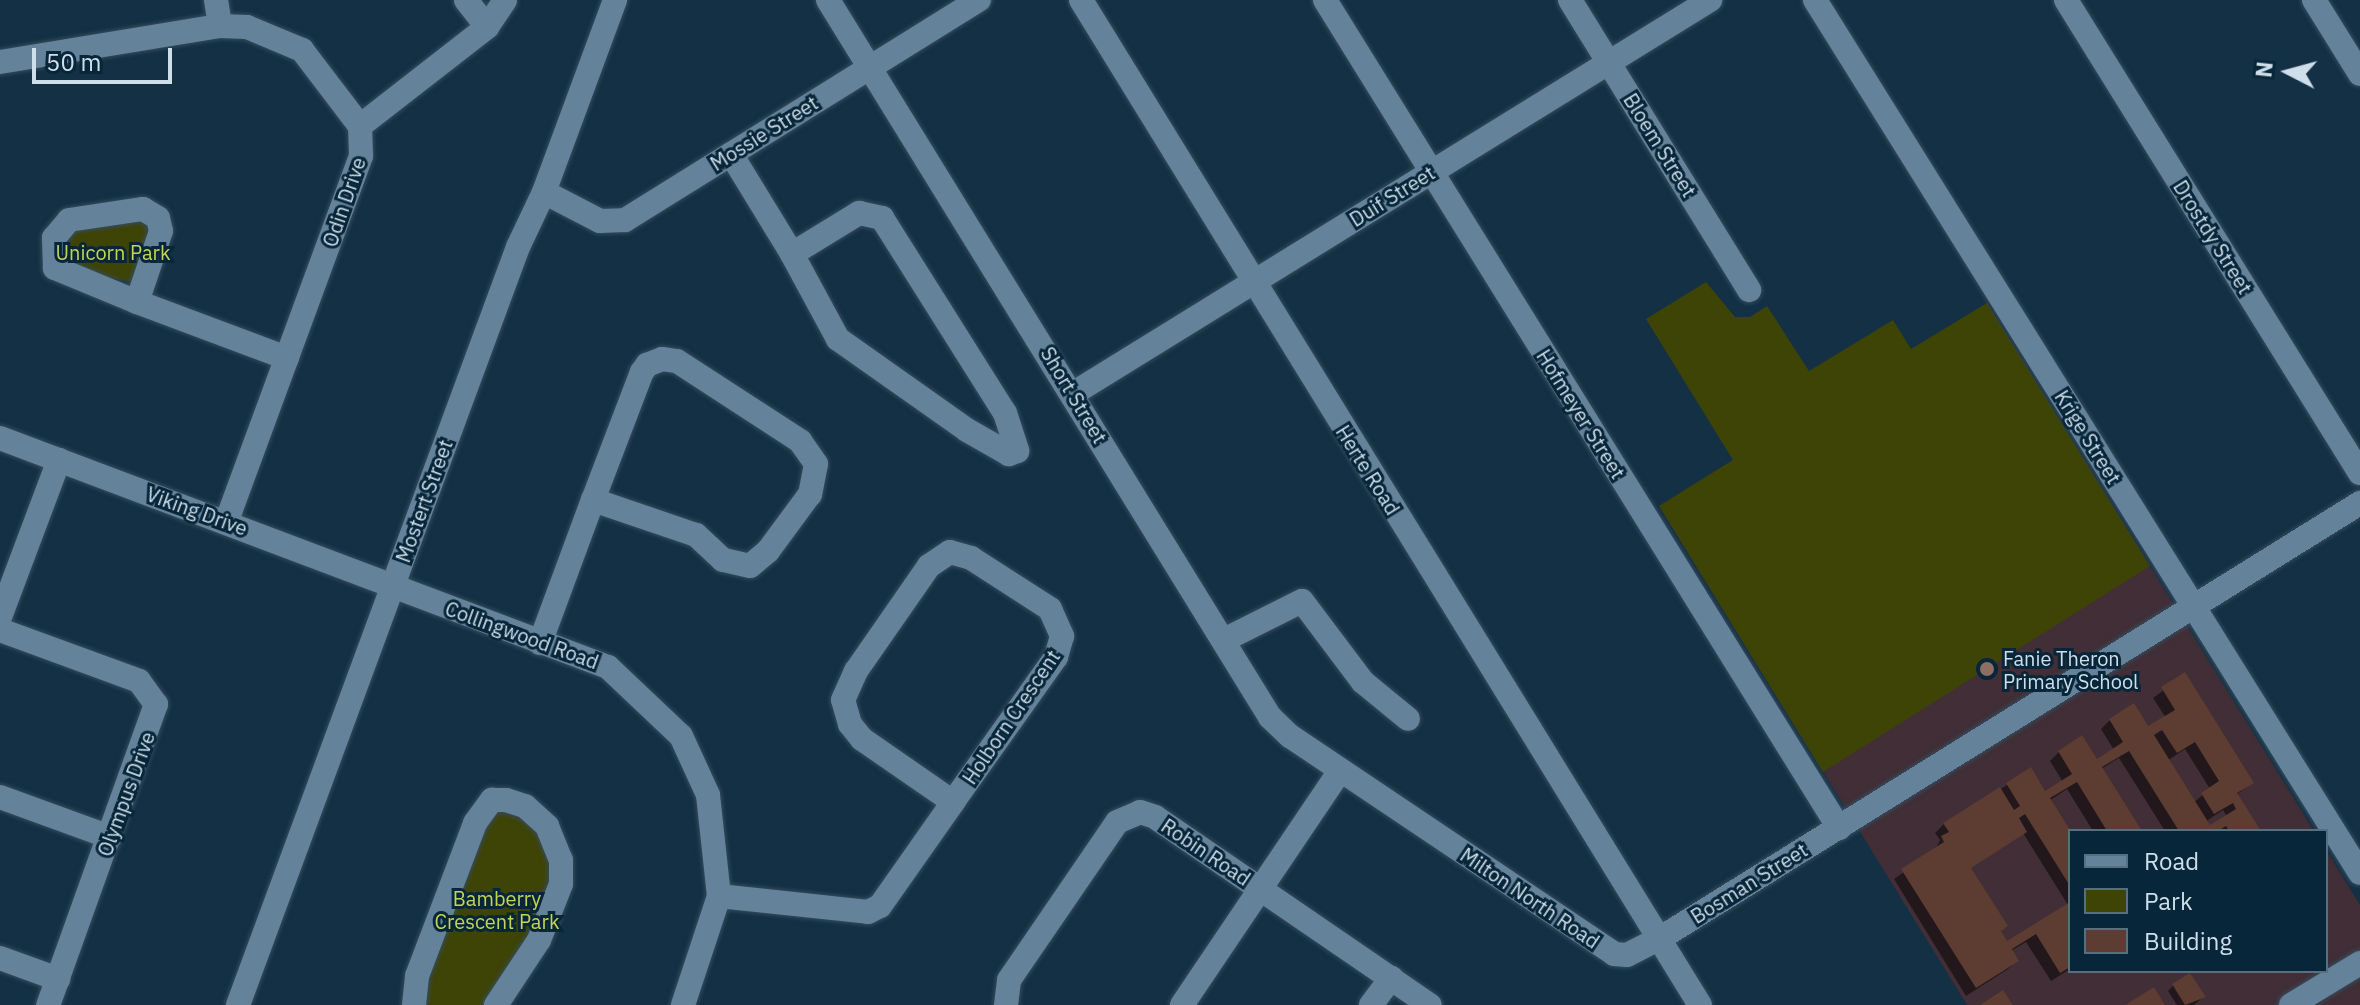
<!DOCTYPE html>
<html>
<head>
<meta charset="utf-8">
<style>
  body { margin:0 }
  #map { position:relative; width:2360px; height:1005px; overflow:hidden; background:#133044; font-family:"IBM Plex Sans",sans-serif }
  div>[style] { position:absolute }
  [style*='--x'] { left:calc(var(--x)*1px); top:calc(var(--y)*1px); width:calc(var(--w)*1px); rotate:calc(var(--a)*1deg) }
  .education>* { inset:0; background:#412e36 }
  .green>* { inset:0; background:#3e4406 }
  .shadow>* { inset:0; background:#0007 }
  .building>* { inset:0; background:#5d3c31 }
  .roads { filter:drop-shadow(0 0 2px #364b5c) drop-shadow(0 0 2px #364b5c) }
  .minor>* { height:24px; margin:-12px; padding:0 12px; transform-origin:12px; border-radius:12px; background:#64839a }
  .dots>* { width:22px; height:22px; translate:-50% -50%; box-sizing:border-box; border:4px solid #082639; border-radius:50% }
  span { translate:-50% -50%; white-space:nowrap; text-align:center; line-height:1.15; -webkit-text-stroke:6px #082639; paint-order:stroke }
  .street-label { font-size:20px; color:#cedeeb }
  .park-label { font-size:20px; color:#c5d452 }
  .poi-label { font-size:20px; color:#cedeeb }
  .left { translate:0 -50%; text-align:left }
  .legend { position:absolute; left:2068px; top:829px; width:260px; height:144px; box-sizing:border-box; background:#082639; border:2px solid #577080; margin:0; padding:10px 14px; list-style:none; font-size:24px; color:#cedeeb }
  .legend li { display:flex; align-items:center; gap:16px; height:40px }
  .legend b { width:40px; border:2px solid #577080 }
  .north { position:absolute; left:2248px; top:32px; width:80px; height:80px; -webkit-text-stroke:6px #082639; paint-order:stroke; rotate:276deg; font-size:22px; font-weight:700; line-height:32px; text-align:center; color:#cedeeb }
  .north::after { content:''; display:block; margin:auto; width:28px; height:36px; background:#cedeeb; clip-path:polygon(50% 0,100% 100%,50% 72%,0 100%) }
  .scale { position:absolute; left:32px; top:48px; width:140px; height:36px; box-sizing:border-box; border:4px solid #cedeeb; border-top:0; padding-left:10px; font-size:24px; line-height:28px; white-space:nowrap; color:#cedeeb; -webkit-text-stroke:6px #082639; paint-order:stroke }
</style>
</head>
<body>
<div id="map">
  <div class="education">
    <div style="clip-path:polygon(1987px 303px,2314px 831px,2070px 831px,2070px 971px,2326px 971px,2326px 850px,2360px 905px,2360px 1005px,1967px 1005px,1659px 506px)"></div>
  </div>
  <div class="green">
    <div style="clip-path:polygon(135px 216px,150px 228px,131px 282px,70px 270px,59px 242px,64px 233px)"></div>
    <div style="clip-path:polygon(1706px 282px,1735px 317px,1750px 317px,1767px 306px,1809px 371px,1893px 320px,1911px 349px,1987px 303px,2150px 566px,1823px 772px,1659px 506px,1733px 460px,1646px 319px)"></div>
    <div style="clip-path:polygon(503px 804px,543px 832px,552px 876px,537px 927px,486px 1005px,425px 1005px,423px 987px,482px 826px)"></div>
  </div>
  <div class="shadow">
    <div style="clip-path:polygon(evenodd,2185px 675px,2252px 783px,2236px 795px,2259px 831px,2165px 831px,2119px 758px,2101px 769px,2139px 831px,2093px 831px,2067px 789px,2049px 801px,2070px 834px,2070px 969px,2051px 981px,2026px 942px,2011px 951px,2017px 961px,2008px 969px,1966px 996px,1894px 879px,1935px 850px,1940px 840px,1935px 833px,1944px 824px,2007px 785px,2045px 793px,2063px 782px,2050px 761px,2059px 752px,2096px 761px,2114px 750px,2101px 729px,2110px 720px,2148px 729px,2166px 718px,2153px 698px,2185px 675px,2185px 749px,2210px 789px,2193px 803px,2167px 761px,2185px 749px,2185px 675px,2223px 810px,2227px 817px,2209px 828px,2205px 822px,2223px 810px,2185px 675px,2023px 833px,2068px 905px,2007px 944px,1961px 871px,2023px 833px)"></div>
    <div style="clip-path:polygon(2173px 986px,2203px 997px,2194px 1005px,2177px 1005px,2168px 991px)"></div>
  </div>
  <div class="building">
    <div style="clip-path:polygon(evenodd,2185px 672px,2254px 783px,2237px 793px,2261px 831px,2229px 831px,2226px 826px,2218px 831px,2179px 831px,2129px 751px,2102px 767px,2142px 831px,2107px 831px,2077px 782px,2050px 798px,2070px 830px,2070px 886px,2025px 814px,2019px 818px,2027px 832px,1971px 868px,2008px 926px,2001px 931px,2007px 941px,2070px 902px,2070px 967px,2060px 973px,2036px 934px,2012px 949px,2019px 961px,1976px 988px,1901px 869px,1944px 842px,1941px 836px,1949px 832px,1943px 823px,2000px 787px,2014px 810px,2020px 806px,2006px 783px,2031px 767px,2045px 791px,2072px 774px,2058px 751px,2082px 735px,2097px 759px,2123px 742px,2109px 719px,2134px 703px,2148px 726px,2175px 710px,2161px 687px,2185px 672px,2162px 730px,2177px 753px,2195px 742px,2219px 781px,2201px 793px,2214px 814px,2233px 803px,2236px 809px,2210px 825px,2154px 735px,2162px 730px)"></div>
    <div style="clip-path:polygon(2190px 973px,2206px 997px,2185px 1005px,2172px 984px)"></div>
    <div style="clip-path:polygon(2154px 987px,2165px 1005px,2125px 1005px)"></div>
    <div style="clip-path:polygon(2003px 990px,2013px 1005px,1980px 1005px)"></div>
  </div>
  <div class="roads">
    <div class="minor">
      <div style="--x:216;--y:0;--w:26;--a:81"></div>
      <div style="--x:466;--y:0;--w:34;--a:52"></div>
      <div style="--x:487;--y:27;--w:32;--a:-56"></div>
      <div style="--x:828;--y:0;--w:842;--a:58.35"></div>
      <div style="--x:1270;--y:717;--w:28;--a:44"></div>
      <div style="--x:1290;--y:736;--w:391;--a:33.9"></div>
      <div style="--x:1614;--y:954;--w:13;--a:4"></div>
      <div style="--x:1627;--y:955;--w:36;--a:-27"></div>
      <div style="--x:1659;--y:939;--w:826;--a:-31.88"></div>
      <div style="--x:1081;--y:0;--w:1180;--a:58.37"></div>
      <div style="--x:1325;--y:0;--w:975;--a:58.17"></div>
      <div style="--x:1570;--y:0;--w:341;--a:58.3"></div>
      <div style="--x:1815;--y:0;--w:1029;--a:58.02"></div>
      <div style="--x:2066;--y:0;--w:557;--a:58.14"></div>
      <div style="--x:2314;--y:0;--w:87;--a:58.1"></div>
      <div style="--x:0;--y:62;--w:223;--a:-9.3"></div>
      <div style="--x:220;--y:26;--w:27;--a:2"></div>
      <div style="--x:247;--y:27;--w:60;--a:22.7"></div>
      <div style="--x:302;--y:50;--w:96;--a:52.7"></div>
      <div style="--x:360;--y:126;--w:30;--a:88"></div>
      <div style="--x:361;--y:156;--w:390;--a:110.2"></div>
      <div style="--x:360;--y:126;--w:161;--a:-37.9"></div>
      <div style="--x:731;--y:154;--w:117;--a:58.6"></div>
      <div style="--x:792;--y:254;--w:79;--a:-31.5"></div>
      <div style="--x:859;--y:213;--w:24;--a:12"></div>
      <div style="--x:882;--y:218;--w:231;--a:57.8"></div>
      <div style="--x:1005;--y:413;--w:40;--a:72"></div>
      <div style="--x:1017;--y:451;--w:9;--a:159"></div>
      <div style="--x:1009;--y:454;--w:48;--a:-150.3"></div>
      <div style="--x:967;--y:430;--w:158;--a:-144.8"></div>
      <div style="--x:838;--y:339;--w:97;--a:-118.4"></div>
      <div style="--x:544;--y:192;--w:63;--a:27.4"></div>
      <div style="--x:600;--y:221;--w:25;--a:-2"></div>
      <div style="--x:625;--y:220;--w:417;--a:-31.9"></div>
      <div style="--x:143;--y:209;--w:17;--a:31"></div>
      <div style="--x:158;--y:218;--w:13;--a:77"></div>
      <div style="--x:161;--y:231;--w:75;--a:108.7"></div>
      <div style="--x:137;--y:302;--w:89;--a:-157.5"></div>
      <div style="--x:55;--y:268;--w:30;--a:-92"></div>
      <div style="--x:54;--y:238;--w:23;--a:-50"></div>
      <div style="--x:69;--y:220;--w:75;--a:-8.5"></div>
      <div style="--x:137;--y:302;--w:160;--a:20.5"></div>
      <div style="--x:1074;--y:393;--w:748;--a:-31.71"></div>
      <div style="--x:0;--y:438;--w:650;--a:20.64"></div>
      <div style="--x:608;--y:667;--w:100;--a:43.4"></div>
      <div style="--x:681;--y:736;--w:65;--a:65.4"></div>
      <div style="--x:708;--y:795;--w:102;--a:83.8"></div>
      <div style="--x:719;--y:896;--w:115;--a:108.3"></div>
      <div style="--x:950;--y:552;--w:22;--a:16"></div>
      <div style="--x:971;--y:558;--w:94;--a:32.8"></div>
      <div style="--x:1050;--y:609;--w:30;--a:66"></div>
      <div style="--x:1062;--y:636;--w:22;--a:106"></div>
      <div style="--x:1056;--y:657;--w:178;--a:125.4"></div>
      <div style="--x:953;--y:802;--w:111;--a:-145.3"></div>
      <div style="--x:862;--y:739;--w:19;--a:-129"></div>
      <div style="--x:850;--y:724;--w:25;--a:-106"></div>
      <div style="--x:843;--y:700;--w:32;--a:-66"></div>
      <div style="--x:856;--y:671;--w:128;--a:-55.2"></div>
      <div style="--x:929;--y:566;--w:25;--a:-34"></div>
      <div style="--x:0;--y:617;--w:168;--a:-69.4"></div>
      <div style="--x:0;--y:630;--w:148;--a:20.1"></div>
      <div style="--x:139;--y:681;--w:29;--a:54"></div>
      <div style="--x:156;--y:704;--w:320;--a:109.7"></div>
      <div style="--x:1224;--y:640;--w:87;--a:-26.6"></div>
      <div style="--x:1302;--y:601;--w:101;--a:53"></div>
      <div style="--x:1363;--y:682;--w:58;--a:39.4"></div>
      <div style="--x:540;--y:643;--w:153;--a:-69.7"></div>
      <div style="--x:593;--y:500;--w:137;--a:-69.1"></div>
      <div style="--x:642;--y:372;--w:9;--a:-54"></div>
      <div style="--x:647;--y:365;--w:16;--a:-22"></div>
      <div style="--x:662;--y:359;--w:15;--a:8"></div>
      <div style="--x:677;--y:361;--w:147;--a:33"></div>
      <div style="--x:800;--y:441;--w:28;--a:55"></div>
      <div style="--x:816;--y:464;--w:31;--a:101"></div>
      <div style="--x:810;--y:494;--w:71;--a:126.4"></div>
      <div style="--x:768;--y:551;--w:23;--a:140"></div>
      <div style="--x:750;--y:566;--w:28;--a:-167"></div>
      <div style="--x:723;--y:560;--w:37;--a:-137"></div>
      <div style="--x:696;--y:535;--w:109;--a:-161.2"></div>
      <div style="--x:0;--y:797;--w:117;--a:20"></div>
      <div style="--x:719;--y:896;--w:150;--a:6.1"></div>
      <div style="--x:868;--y:912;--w:13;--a:-27"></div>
      <div style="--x:880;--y:906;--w:127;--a:-54.9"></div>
      <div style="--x:0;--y:958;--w:62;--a:19.9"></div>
      <div style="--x:238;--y:1005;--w:808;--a:-69.73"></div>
      <div style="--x:518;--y:247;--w:61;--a:-64.7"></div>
      <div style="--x:544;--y:192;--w:205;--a:-69.7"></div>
      <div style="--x:414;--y:1005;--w:29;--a:-84"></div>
      <div style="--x:417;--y:976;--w:164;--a:-69.2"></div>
      <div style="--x:475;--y:823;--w:29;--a:-54"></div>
      <div style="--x:492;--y:800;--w:14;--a:0"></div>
      <div style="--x:506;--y:800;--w:20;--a:18"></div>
      <div style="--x:525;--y:806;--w:30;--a:42"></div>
      <div style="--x:547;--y:826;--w:37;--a:68"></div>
      <div style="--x:561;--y:860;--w:24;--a:90"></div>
      <div style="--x:561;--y:884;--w:60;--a:111.4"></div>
      <div style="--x:539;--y:940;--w:78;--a:123.5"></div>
      <div style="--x:1006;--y:1005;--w:25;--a:-83"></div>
      <div style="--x:1009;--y:980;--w:191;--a:-55.6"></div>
      <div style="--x:1117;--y:822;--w:25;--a:-23"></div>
      <div style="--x:1140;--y:812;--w:16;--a:18"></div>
      <div style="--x:1155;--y:817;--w:333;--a:34.4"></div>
      <div style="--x:1182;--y:1005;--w:282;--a:-56"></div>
      <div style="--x:1371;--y:1005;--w:34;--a:-53"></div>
      <div style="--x:2291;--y:1005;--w:81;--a:-31.3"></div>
    </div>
  </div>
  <div class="dots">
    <div style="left:1987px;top:669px;background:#8d6e63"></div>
  </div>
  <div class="street-label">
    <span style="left:764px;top:133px;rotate:-32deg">Mossie Street</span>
    <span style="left:1660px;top:145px;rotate:58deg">Bloem Street</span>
    <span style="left:1392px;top:196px;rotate:-32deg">Duif Street</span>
    <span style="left:344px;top:202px;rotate:-71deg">Odin Drive</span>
    <span style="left:2213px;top:237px;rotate:58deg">Drostdy Street</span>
    <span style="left:1074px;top:395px;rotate:59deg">Short Street</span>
    <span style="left:1581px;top:414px;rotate:58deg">Hofmeyer Street</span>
    <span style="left:2088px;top:437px;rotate:58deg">Krige Street</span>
    <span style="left:1368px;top:470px;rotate:58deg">Herte Road</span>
    <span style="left:424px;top:501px;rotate:-70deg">Mostert Street</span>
    <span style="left:197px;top:511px;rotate:20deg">Viking Drive</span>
    <span style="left:522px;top:635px;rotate:20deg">Collingwood Road</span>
    <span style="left:1011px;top:717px;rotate:-56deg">Holborn Crescent</span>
    <span style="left:126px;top:794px;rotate:-70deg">Olympus Drive</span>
    <span style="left:1206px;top:852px;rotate:34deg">Robin Road</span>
    <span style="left:1749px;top:883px;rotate:-32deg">Bosman Street</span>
    <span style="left:1530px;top:898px;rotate:34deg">Milton North Road</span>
  </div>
  <div class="park-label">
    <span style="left:113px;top:252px">Unicorn Park</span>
    <span style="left:497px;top:910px">Bamberry<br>Crescent Park</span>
  </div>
  <div class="poi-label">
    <span class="left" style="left:2003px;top:670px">Fanie Theron<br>Primary School</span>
  </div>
  <ul class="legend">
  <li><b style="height:10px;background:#64839a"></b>Road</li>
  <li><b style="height:22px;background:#3e4406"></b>Park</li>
  <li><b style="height:22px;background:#5d3c31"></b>Building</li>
  </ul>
  <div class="north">N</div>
  <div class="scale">50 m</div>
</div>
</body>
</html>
